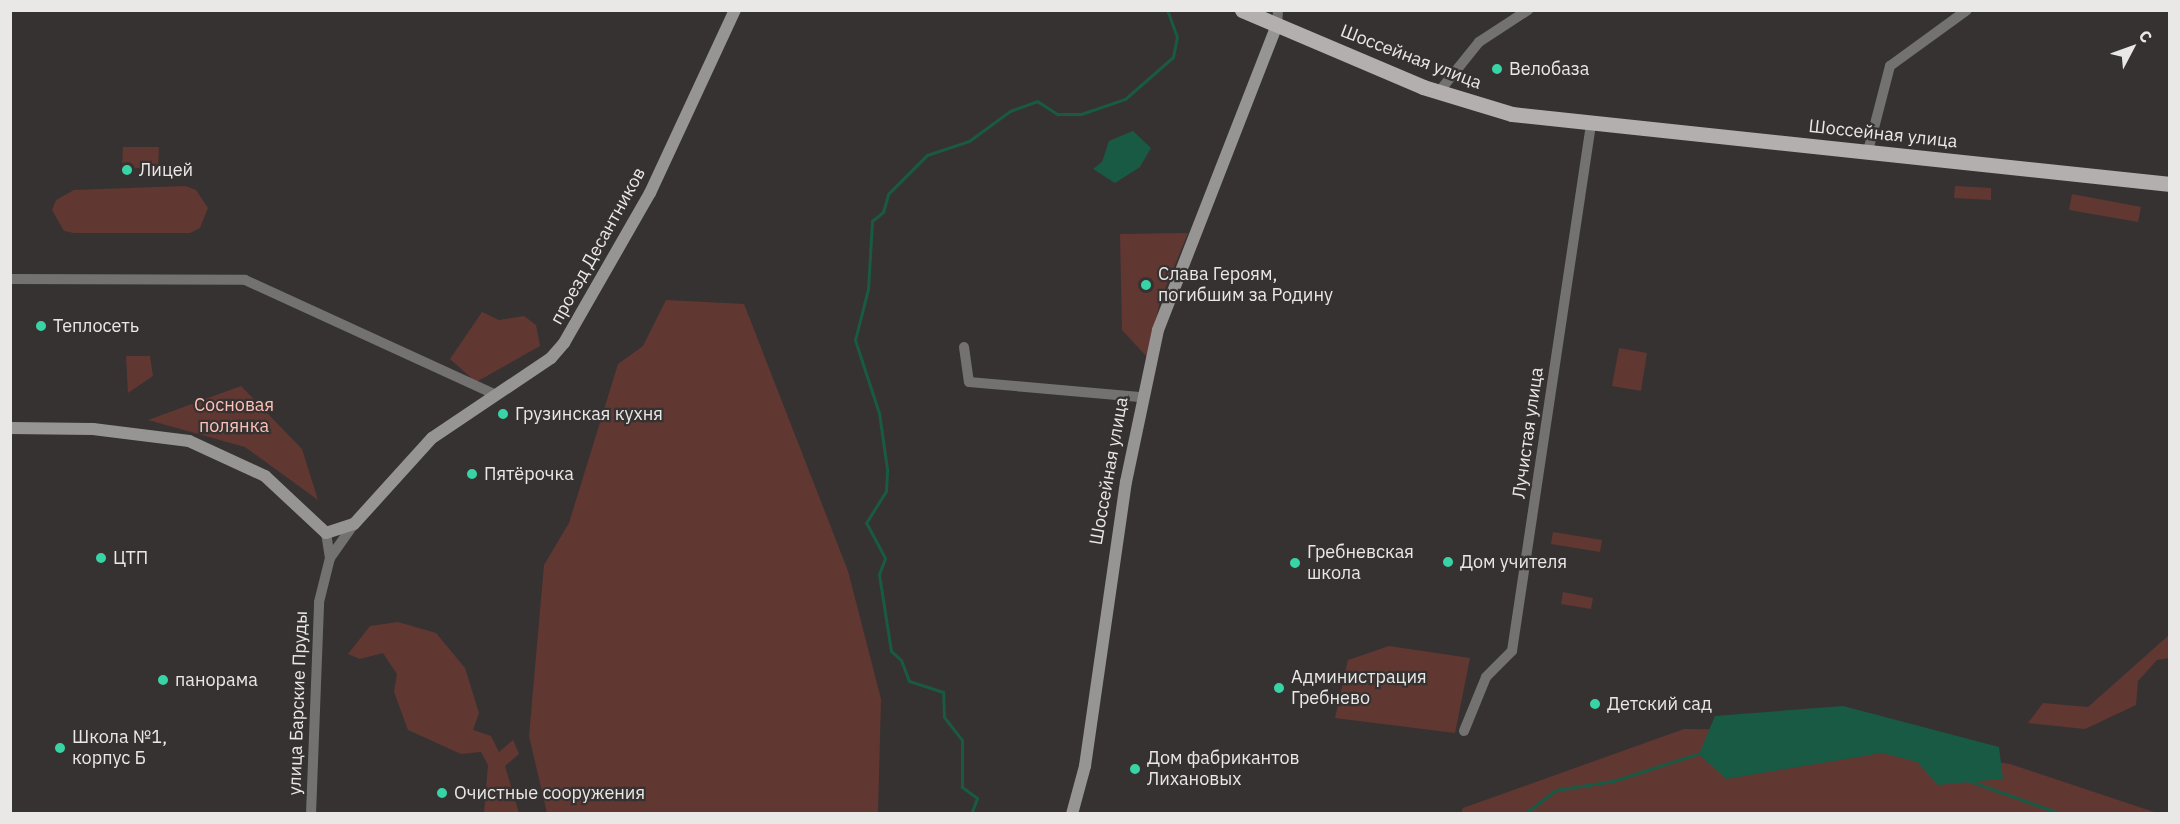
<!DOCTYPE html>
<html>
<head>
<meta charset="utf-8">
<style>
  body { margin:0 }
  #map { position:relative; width:2180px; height:824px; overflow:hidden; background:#363232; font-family:"IBM Plex Sans",sans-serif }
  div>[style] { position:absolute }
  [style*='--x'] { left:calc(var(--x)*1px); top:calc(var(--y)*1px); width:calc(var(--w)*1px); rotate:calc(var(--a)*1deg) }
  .green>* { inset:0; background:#613732 }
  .water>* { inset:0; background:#195a45 }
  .stream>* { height:3px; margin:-1.5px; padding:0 1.5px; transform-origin:1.5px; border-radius:1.5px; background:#195a45 }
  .street>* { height:10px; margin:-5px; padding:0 5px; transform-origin:5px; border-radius:5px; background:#737271 }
  .secondary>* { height:12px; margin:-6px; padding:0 6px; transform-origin:6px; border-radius:6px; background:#979494 }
  .primary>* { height:15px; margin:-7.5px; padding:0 7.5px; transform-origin:7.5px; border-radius:7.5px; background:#b3afae }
  .dots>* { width:16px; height:16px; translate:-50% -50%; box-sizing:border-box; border:3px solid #363232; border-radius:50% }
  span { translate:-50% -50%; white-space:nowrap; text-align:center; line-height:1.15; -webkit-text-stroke:4.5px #363232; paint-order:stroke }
  .street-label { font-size:18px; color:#eae8e7 }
  .poi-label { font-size:18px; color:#eae8e7 }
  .left { translate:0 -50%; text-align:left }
  .park-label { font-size:18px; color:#fec0b8 }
  .frame { position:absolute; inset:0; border:12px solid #eae8e7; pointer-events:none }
  .north { position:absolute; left:2102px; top:18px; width:60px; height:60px; -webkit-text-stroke:4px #363232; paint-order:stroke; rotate:49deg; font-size:16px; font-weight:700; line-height:24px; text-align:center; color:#eae8e7 }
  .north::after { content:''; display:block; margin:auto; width:21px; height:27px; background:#eae8e7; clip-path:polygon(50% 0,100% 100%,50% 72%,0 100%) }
</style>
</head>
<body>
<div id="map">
  <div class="green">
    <div style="clip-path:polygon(123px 147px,159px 147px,158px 168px,122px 168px)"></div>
    <div style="clip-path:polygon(185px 186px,196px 190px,208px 208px,200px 228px,190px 233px,74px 233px,64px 231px,52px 210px,56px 200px,74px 190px)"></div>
    <div style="clip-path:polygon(1955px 186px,1991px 188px,1991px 200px,1954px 198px)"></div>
    <div style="clip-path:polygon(2072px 194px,2141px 207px,2138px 222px,2069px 210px)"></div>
    <div style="clip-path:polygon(1188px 233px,1160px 301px,1147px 357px,1122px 330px,1120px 234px)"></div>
    <div style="clip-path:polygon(666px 300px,744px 304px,848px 571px,881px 699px,878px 813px,547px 813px,529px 736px,544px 565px,569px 523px,618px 364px,643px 346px)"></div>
    <div style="clip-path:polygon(482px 312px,499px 320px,524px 316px,536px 325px,540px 346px,476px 382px,450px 359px)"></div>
    <div style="clip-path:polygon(1619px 348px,1647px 353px,1641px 391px,1612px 386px)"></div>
    <div style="clip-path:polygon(126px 356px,150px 356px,153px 376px,128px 393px)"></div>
    <div style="clip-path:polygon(241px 386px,302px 449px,318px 500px,245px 447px,148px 420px)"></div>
    <div style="clip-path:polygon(1553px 532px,1602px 540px,1600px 552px,1551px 544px)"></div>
    <div style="clip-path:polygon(1563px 592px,1593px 598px,1591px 609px,1561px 604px)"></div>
    <div style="clip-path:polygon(398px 622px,436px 633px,465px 668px,479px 713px,473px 730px,491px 736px,499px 752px,513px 740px,519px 754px,505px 766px,519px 813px,484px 813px,488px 765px,481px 752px,461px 754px,408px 730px,394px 692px,397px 674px,383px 653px,360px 659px,348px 654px,370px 626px)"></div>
    <div style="clip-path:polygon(2169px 635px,2169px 658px,2157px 660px,2138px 681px,2136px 705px,2085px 729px,2028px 723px,2043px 703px,2088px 707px)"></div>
    <div style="clip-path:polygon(1389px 646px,1470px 658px,1455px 733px,1335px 718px,1348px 660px)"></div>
    <div style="clip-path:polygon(1684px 729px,1779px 730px,2010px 764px,2157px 813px,1461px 814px,1463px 808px)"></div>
  </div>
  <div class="water">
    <div style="clip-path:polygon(1133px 131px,1151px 148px,1140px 167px,1115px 183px,1093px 169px,1102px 162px,1109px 141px)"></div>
    <div style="clip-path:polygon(1843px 706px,1999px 747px,2003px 779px,1938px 785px,1917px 762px,1882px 753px,1726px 779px,1699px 754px,1715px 716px)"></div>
  </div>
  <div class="stream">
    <div style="--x:1967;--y:780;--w:101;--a:19.7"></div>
    <div style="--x:971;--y:814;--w:17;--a:-69"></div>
    <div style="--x:977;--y:798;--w:19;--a:-144"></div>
    <div style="--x:962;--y:787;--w:47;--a:-90"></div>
    <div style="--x:962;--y:740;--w:29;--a:-128"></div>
    <div style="--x:944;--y:717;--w:25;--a:-92"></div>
    <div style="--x:943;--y:692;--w:36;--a:-162"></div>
    <div style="--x:909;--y:681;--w:22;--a:-111"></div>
    <div style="--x:901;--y:660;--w:13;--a:-138"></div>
    <div style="--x:891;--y:651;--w:78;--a:-98.9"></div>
    <div style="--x:879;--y:574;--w:17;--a:-69"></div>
    <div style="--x:885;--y:558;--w:40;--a:-118"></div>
    <div style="--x:866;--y:523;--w:38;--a:-58"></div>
    <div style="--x:886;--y:491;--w:22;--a:-87"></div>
    <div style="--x:887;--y:469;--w:57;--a:-98.1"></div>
    <div style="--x:879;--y:413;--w:77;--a:-108.2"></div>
    <div style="--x:855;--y:340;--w:53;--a:-75.7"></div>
    <div style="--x:868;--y:289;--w:68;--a:-86.6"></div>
    <div style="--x:872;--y:221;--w:14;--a:-39"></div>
    <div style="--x:883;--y:212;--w:19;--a:-74"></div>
    <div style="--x:888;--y:194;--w:55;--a:-45"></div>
    <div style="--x:927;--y:155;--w:44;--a:-18.4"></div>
    <div style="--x:969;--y:141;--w:51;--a:-36.2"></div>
    <div style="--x:1010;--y:111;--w:29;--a:-20"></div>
    <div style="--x:1037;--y:101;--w:24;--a:33"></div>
    <div style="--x:1057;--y:114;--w:24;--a:0"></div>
    <div style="--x:1081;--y:114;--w:46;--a:-18.8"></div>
    <div style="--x:1125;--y:99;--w:64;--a:-41.2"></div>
    <div style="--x:1173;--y:57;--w:20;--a:-79"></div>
    <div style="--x:1177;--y:37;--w:29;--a:-110"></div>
    <div style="--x:1524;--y:814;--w:40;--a:-37"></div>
    <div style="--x:1556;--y:790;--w:58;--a:-9"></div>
    <div style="--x:1613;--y:781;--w:91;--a:-17.8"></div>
  </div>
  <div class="street">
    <div style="--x:1277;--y:25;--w:15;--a:-86"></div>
    <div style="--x:1438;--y:93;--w:65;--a:-51.2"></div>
    <div style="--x:1479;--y:42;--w:59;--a:-33.1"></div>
    <div style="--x:1868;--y:151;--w:88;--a:-75.5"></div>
    <div style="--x:1890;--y:66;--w:95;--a:-36"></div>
    <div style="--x:10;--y:279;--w:235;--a:0.2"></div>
    <div style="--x:245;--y:280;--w:274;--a:24.6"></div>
    <div style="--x:964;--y:347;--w:35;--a:82"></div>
    <div style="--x:969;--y:382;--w:174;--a:5"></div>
    <div style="--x:326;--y:533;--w:25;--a:81"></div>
    <div style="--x:1464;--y:731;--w:58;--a:-67.8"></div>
    <div style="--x:1486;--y:677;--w:37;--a:-45"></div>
    <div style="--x:1512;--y:651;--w:533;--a:-81.47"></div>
    <div style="--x:311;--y:814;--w:212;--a:-87.8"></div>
    <div style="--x:319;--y:602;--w:45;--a:-76"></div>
    <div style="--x:330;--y:558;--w:42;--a:-54.8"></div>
  </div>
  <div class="secondary">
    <div style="--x:10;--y:428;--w:83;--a:0.7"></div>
    <div style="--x:93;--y:429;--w:97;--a:7.1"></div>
    <div style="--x:189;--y:441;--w:84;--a:24.7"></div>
    <div style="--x:265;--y:476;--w:83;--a:43.1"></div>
    <div style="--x:326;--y:533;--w:29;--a:-18"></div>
    <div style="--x:354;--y:524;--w:116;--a:-47.8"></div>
    <div style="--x:432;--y:438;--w:143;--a:-33.9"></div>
    <div style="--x:551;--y:358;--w:20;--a:-49"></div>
    <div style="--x:564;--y:343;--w:173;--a:-60.2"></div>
    <div style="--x:650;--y:193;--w:202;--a:-65.1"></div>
    <div style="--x:1072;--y:814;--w:50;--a:-74.8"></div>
    <div style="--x:1085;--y:766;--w:287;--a:-81.8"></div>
    <div style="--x:1126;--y:482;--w:155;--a:-78.1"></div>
    <div style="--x:1158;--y:330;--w:327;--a:-68.7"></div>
  </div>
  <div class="primary">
    <div style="--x:1242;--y:10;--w:197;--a:23"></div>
    <div style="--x:1423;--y:87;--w:93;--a:16.9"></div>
    <div style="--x:1512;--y:114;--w:662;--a:6.07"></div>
  </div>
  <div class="dots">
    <div style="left:1497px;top:69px;background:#39d4a5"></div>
    <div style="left:127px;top:170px;background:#39d4a5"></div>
    <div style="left:1146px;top:285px;background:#39d4a5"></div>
    <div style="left:41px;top:326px;background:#39d4a5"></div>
    <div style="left:503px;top:414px;background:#39d4a5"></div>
    <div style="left:472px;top:474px;background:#39d4a5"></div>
    <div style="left:101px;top:558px;background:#39d4a5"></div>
    <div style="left:1448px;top:562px;background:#39d4a5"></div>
    <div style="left:1295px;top:563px;background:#39d4a5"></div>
    <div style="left:163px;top:680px;background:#39d4a5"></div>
    <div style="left:1279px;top:688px;background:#39d4a5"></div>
    <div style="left:1595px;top:704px;background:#39d4a5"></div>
    <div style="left:60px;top:748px;background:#39d4a5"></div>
    <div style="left:1135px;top:769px;background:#39d4a5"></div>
    <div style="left:442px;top:793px;background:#39d4a5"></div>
  </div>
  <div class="street-label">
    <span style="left:1411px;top:57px;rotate:21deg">Шоссейная улица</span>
    <span style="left:1883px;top:134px;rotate:6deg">Шоссейная улица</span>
    <span style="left:598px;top:246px;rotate:-61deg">проезд Десантников</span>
    <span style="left:1528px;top:433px;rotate:-82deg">Лучистая улица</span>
    <span style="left:1109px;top:471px;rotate:-80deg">Шоссейная улица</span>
    <span style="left:298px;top:703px;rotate:-88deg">улица Барские Пруды</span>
  </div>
  <div class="poi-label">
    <span class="left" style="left:1509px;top:69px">Велобаза</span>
    <span class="left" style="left:139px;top:170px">Лицей</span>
    <span class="left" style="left:1158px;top:285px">Слава Героям,<br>погибшим за Родину</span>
    <span class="left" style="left:53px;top:326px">Теплосеть</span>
    <span class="left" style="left:515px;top:414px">Грузинская кухня</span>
    <span class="left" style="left:484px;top:474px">Пятёрочка</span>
    <span class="left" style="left:1307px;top:563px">Гребневская<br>школа</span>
    <span class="left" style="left:113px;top:558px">ЦТП</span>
    <span class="left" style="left:1460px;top:562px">Дом учителя</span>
    <span class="left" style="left:1291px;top:688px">Администрация<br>Гребнево</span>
    <span class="left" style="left:175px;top:680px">панорама</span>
    <span class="left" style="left:1607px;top:704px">Детский сад</span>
    <span class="left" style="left:72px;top:748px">Школа №1,<br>корпус Б</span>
    <span class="left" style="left:1147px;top:769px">Дом фабрикантов<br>Лихановых</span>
    <span class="left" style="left:454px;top:793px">Очистные сооружения</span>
  </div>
  <div class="park-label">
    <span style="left:234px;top:416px">Сосновая<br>полянка</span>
  </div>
  <div class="frame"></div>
  <div class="north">С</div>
</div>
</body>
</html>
